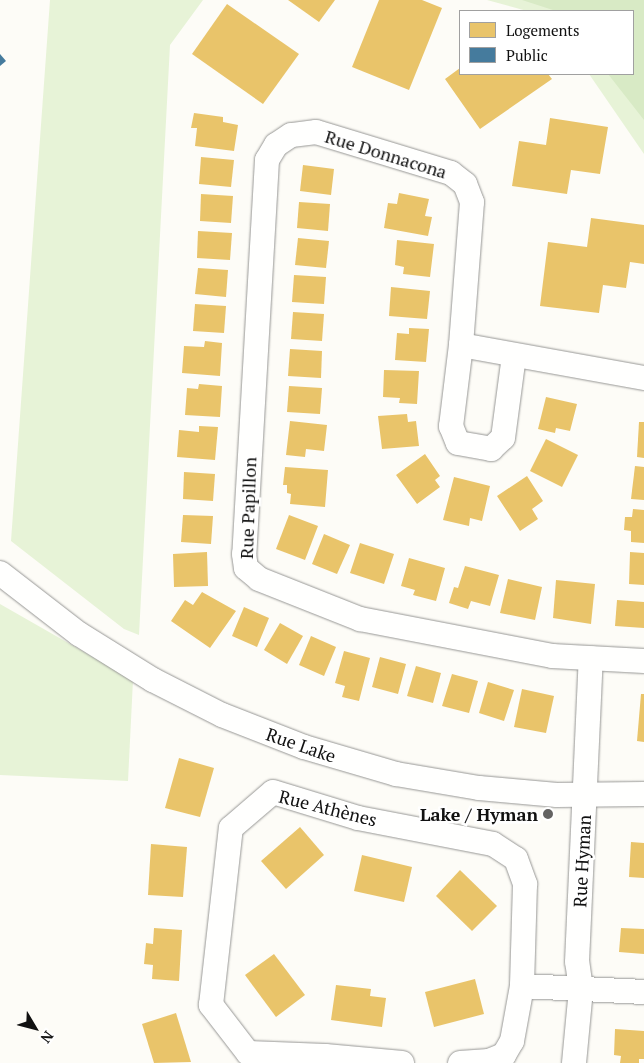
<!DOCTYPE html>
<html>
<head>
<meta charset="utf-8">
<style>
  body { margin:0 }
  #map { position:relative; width:644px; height:1063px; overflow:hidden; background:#fdfcf7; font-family:"PT Serif",serif }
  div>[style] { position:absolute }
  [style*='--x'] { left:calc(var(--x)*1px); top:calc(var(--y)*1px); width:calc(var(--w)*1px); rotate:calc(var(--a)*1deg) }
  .green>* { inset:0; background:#e7f3d7 }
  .forest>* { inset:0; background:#d8eac5 }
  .homes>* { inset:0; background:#e9c46a }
  .public>* { inset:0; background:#457b9d }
  .roads { filter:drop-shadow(0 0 1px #979795) drop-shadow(0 0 1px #979795) }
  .minor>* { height:24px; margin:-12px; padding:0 12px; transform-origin:12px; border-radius:12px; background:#fffffe }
  .dots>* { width:14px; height:14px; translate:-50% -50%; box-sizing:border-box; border:2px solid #fff; border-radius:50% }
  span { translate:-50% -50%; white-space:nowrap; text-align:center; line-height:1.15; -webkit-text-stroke:5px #fff; paint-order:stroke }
  .street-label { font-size:18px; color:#111 }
  .poi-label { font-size:18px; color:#111; font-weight:700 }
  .right { translate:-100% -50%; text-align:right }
  .legend { position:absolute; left:459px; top:10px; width:175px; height:65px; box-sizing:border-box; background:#fff; border:1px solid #a0a0a0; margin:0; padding:6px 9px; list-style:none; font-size:15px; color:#111 }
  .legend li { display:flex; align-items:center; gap:10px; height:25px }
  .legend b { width:25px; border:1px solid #a0a0a0 }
  .north { position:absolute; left:10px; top:1003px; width:50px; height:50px; -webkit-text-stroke:4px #fff; paint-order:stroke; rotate:127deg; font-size:14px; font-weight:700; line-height:20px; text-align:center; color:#111 }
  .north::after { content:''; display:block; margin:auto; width:18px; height:22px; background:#111; clip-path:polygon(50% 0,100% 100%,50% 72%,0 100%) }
</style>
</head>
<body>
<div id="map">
  <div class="green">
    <div style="clip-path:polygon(50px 0,203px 0,170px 45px,139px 635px,124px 629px,11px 541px)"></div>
    <div style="clip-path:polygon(487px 0,644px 0,644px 154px,589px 74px,633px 74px,633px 11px,527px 11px)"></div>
    <div style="clip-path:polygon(0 604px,133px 680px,128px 781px,0 775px)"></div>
  </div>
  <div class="forest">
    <div style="clip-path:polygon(522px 0,644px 0,644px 120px,608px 74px,633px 74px,633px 11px,556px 11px)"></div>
  </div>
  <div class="homes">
    <div style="clip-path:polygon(288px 0,335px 0,319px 22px)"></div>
    <div style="clip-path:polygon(379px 0,422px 0,442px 8px,409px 90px,352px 67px)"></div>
    <div style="clip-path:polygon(227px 4px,299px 54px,263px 104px,192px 54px)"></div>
    <div style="clip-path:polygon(460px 68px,460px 74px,548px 74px,552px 79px,480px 129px,445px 79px)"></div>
    <div style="clip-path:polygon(194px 113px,223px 117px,223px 122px,238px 125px,234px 151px,195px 146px,197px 128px,191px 128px)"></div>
    <div style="clip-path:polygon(550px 118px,608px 127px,600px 174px,571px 170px,567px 194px,512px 186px,519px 141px,546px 145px)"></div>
    <div style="clip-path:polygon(201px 157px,234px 160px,231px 187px,199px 184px)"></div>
    <div style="clip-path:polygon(303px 165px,334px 169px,331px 195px,300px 191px)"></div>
    <div style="clip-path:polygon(399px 193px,429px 199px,425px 216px,432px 217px,428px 236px,384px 228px,388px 203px,397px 204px)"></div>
    <div style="clip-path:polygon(201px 194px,233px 196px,231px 223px,200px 221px)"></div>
    <div style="clip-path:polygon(299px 202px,330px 204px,328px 231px,297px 228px)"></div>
    <div style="clip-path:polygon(591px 218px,644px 225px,644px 264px,630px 262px,626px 288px,603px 285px,599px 313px,540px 306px,548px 242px,587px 247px)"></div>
    <div style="clip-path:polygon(198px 231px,232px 233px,230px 260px,197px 258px)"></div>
    <div style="clip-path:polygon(298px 238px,329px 241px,326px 268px,295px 265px)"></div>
    <div style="clip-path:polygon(397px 240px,434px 244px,430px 277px,403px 274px,404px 267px,395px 265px)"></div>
    <div style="clip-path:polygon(198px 268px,228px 270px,226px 297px,195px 294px)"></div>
    <div style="clip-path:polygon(294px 275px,326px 277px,324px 304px,292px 302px)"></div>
    <div style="clip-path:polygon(391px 287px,430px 291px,427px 319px,389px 316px)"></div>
    <div style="clip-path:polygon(195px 304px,226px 306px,224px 333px,193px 331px)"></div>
    <div style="clip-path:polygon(293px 312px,324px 314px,322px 341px,291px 339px)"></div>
    <div style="clip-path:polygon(409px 328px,429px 329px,426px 362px,395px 360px,397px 333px,409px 334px)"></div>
    <div style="clip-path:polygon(205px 341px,222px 343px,220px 376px,182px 373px,184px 346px,204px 347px)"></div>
    <div style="clip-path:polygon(290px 349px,322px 351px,321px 378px,288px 376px)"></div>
    <div style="clip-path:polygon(384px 370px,419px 371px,417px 404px,399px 403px,400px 398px,383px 397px)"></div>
    <div style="clip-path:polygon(199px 384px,222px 386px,220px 417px,185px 415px,187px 388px,198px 389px)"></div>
    <div style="clip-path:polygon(289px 386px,322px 388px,320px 414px,287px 412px)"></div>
    <div style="clip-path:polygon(546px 397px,577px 404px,570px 431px,556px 428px,555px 433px,538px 429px)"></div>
    <div style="clip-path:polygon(407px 414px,408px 422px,416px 421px,419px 446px,382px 449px,378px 416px)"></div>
    <div style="clip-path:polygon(290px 421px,327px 425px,324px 451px,306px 449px,305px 457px,286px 455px)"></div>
    <div style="clip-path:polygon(639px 422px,644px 422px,644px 458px,637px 457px)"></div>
    <div style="clip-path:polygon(199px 426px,218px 427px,215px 460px,177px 457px,179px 430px,199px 432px)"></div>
    <div style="clip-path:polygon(546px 439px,578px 455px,562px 487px,530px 471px)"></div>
    <div style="clip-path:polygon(425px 454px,440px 476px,435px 480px,440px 487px,417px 504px,396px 475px)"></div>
    <div style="clip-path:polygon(635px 466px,644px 467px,644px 500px,631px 499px)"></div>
    <div style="clip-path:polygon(285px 467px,328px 470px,325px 507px,290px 504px,291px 494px,287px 493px,287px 485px,283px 485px)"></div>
    <div style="clip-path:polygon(184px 472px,215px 474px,213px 501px,183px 499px)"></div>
    <div style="clip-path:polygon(527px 476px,543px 501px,532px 509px,538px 519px,520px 531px,497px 496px)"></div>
    <div style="clip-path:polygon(454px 477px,490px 486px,482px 521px,470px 518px,469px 526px,443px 520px)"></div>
    <div style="clip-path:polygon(633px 509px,644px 510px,644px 543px,631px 542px,631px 531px,624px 530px,625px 517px,632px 517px)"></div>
    <div style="clip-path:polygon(183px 515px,213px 516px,211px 544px,181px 542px)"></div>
    <div style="clip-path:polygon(289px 515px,318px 526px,305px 560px,276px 549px)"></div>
    <div style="clip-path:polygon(324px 534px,350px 545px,337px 574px,312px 564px)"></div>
    <div style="clip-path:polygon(360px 543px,394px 554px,384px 584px,350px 573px)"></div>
    <div style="clip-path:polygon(207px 552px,208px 586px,174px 587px,173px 554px)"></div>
    <div style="clip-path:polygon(630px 552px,644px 553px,644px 585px,629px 584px)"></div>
    <div style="clip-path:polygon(409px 558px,445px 568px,436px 601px,413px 595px,415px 590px,401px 586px)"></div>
    <div style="clip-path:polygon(465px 566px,499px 575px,490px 606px,471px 601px,468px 609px,449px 603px,454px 587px,458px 588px)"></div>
    <div style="clip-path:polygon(508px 579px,542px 587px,535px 620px,500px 613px)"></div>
    <div style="clip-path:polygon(556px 580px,595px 584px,591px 624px,553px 618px)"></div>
    <div style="clip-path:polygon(202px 592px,236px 611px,210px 648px,171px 621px,185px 600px,193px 605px)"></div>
    <div style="clip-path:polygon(617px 600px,644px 602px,644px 628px,615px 626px)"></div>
    <div style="clip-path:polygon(244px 607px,269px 618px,257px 647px,232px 636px)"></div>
    <div style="clip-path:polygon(280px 623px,303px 636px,287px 664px,264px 650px)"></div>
    <div style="clip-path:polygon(311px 636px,336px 647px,324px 676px,299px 665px)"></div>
    <div style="clip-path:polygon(344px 651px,370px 658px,359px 701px,342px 697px,345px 686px,335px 683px)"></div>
    <div style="clip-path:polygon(380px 657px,406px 664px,398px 694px,372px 687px)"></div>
    <div style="clip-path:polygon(416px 666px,441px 673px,433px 703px,407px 696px)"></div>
    <div style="clip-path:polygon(452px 674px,478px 681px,469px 713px,442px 706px)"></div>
    <div style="clip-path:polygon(488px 682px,514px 690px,504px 721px,479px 713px)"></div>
    <div style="clip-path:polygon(522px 689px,554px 696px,546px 733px,514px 727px)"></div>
    <div style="clip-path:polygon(641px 694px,644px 694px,644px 742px,637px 741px)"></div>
    <div style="clip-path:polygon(179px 758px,214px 768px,200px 817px,165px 808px)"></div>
    <div style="clip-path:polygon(300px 827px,324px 855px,286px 889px,261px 861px)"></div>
    <div style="clip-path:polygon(631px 842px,644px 843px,644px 878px,629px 877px)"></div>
    <div style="clip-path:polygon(151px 844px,187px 847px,183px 897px,148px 895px)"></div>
    <div style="clip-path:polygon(362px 855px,412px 867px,404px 902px,354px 891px)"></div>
    <div style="clip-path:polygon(460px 870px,497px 906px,472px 931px,436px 896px)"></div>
    <div style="clip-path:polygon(154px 928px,182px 930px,179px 981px,152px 979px,153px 965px,144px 964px,146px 943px,153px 944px)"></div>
    <div style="clip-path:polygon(621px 928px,644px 929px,644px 954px,619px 952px)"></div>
    <div style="clip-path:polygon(274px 954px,305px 995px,276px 1017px,245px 975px)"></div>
    <div style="clip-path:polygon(475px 979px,484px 1014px,434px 1027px,425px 992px)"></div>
    <div style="clip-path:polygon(336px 985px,371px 989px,370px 996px,386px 998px,382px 1027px,331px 1020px)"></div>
    <div style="clip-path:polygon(176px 1013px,191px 1062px,154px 1063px,142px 1024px)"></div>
    <div style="clip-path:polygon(615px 1029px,644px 1031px,644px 1059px,639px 1059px,639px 1063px,620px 1063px,621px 1056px,614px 1055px)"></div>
  </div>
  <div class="public">
    <div style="clip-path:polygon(0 54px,6px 61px,0 66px)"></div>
  </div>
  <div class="roads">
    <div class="minor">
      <div style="--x:461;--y:345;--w:82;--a:97"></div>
      <div style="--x:451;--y:426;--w:18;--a:68"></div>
      <div style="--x:458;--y:443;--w:34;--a:10"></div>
      <div style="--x:491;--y:449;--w:16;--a:-43"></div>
      <div style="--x:503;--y:438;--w:83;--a:-82.4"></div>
      <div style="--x:644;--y:378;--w:186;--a:-169.8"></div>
      <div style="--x:461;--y:345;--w:143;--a:-85.6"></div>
      <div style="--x:472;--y:202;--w:19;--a:-111"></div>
      <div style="--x:465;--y:184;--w:18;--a:-142"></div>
      <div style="--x:451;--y:173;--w:141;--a:-163.1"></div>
      <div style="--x:316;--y:132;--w:25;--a:173"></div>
      <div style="--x:291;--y:135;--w:18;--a:146"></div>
      <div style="--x:276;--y:145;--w:17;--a:121"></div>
      <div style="--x:267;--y:160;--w:395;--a:93.3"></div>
      <div style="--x:244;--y:554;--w:14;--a:82"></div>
      <div style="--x:246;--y:568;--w:17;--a:40"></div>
      <div style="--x:259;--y:579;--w:109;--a:21.6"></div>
      <div style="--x:360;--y:619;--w:196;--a:10.9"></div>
      <div style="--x:552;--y:656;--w:92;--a:3.1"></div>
      <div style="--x:0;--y:573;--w:100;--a:37.7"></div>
      <div style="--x:79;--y:634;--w:87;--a:31.9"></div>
      <div style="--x:153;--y:680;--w:77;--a:26.9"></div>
      <div style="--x:222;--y:715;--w:88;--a:21.3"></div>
      <div style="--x:304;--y:747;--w:96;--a:16.4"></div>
      <div style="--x:396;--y:774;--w:84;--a:9.6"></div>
      <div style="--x:479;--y:788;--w:78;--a:5.1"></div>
      <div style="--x:557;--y:795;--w:87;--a:-0.7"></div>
      <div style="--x:522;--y:986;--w:122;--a:2.8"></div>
      <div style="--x:402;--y:1063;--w:77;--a:-174.8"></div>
      <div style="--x:325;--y:1056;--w:77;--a:-177.8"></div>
      <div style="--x:248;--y:1053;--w:61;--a:-127.6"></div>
      <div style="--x:211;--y:1005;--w:178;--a:-83.6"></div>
      <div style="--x:231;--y:828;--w:55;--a:-40.6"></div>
      <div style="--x:273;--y:792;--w:89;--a:17"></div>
      <div style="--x:358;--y:818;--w:137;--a:10.9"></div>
      <div style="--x:493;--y:844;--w:27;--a:33"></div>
      <div style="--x:516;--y:859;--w:27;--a:70"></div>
      <div style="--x:525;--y:884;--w:102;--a:91.7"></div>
      <div style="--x:522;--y:986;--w:56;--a:100.3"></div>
      <div style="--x:512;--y:1041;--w:16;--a:120"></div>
      <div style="--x:504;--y:1055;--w:16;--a:158"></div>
      <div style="--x:489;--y:1061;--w:29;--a:176"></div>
      <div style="--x:574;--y:1063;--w:74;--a:-84.6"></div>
      <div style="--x:581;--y:989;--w:27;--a:-98"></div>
      <div style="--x:577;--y:962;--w:304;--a:-87.4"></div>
    </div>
  </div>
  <div class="dots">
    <div style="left:548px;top:814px;background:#646362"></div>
  </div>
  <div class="street-label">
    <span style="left:386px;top:154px;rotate:17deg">Rue Donnacona</span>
    <span style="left:248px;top:508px;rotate:-88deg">Rue Papillon</span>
    <span style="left:301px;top:745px;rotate:19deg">Rue Lake</span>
    <span style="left:328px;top:808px;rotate:14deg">Rue Athènes</span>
    <span style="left:582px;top:861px;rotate:-87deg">Rue Hyman</span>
  </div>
  <div class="poi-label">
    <span class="right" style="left:538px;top:814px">Lake / Hyman</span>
  </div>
  <ul class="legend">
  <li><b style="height:14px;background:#e9c46a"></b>Logements</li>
  <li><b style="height:14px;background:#457b9d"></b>Public</li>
  </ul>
  <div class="north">N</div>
</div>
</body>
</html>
